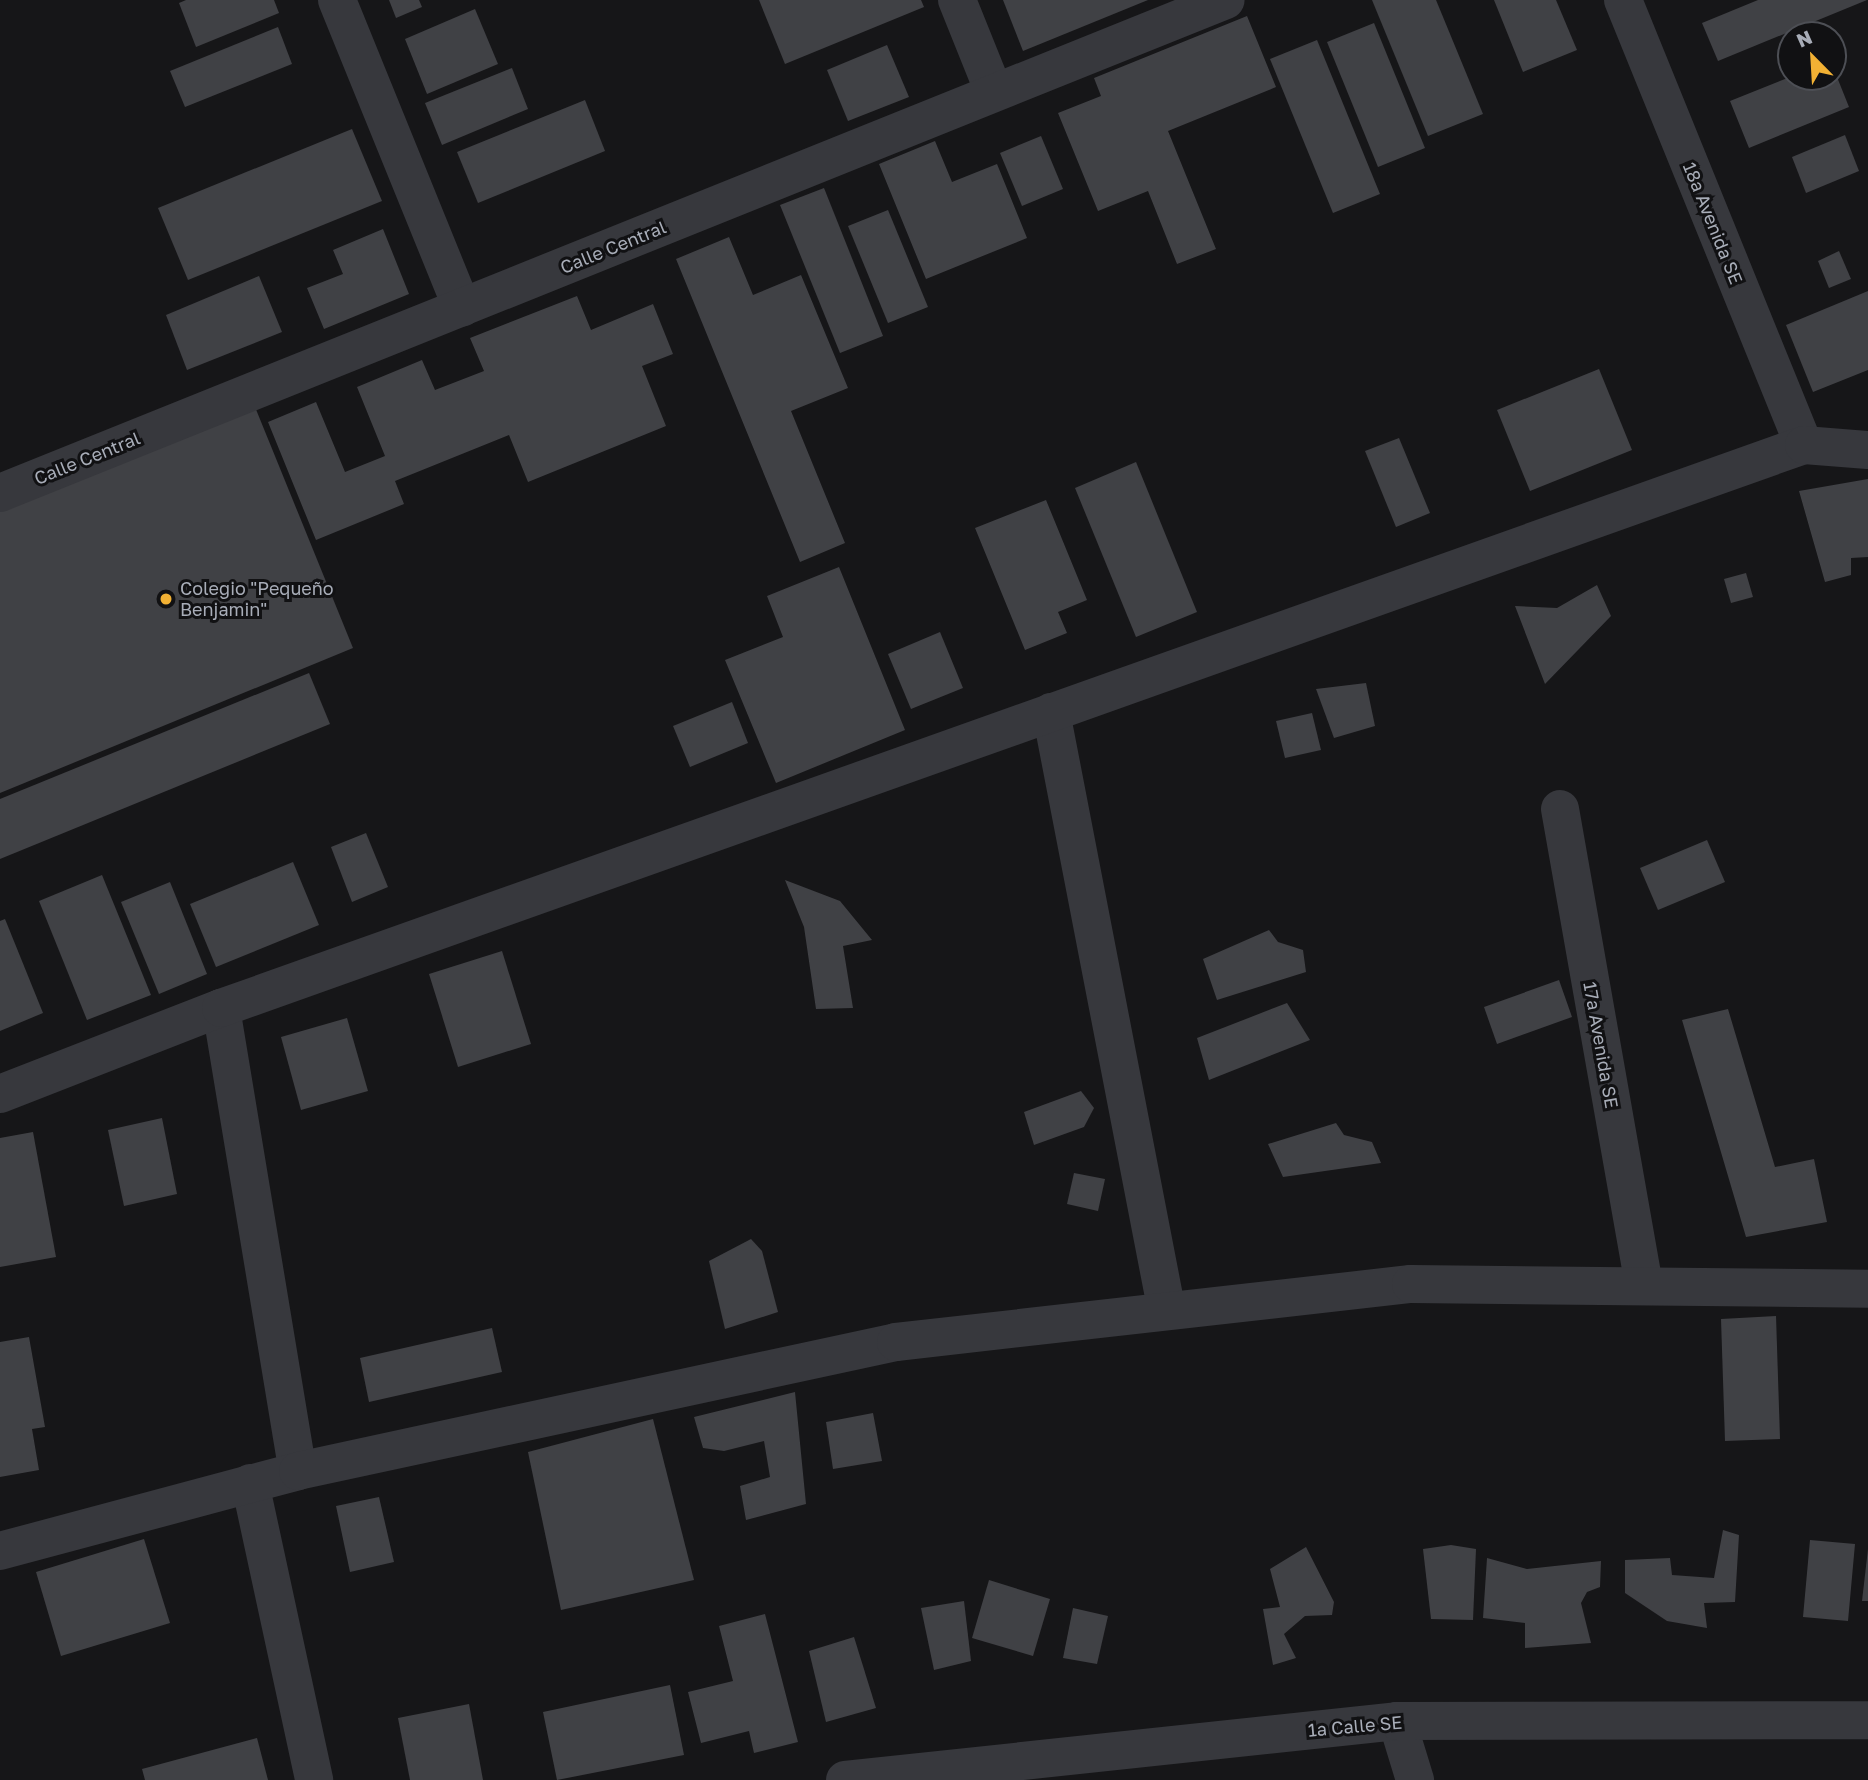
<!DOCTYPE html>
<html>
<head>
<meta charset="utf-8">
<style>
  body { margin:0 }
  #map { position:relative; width:1868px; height:1780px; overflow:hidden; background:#161618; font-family:"Golos Text",sans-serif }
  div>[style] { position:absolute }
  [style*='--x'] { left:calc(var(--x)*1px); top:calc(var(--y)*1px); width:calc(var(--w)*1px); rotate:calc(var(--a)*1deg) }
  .building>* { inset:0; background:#404145 }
  .minor>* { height:38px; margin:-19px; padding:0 19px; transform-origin:19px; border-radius:19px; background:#37383d }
  .dots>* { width:19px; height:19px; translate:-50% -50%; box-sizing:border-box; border:4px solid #111113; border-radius:50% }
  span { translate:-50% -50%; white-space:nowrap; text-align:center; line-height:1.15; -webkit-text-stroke:6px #111113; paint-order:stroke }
  .street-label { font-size:18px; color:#a8adb8 }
  .poi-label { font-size:18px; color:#a8adb8 }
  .left { translate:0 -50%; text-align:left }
  .north { position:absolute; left:1777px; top:21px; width:70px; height:70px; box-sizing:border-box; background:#111113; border:2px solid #4d4f55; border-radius:50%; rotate:336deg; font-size:19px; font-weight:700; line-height:28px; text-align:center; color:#a8adb8 }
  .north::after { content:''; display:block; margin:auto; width:24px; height:32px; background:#f2b134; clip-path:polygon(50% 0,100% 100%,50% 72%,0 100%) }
</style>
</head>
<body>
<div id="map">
  <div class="building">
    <div style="clip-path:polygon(186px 0,274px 0,279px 13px,196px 47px,179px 3px)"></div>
    <div style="clip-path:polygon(389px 0,419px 0,422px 7px,396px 18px)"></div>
    <div style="clip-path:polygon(759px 0,921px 0,924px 7px,785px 64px)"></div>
    <div style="clip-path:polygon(1003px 0,1148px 0,1023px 51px)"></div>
    <div style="clip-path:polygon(1372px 0,1436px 0,1483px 114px,1428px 136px)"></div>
    <div style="clip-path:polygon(1494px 0,1556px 0,1577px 50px,1523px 72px)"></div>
    <div style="clip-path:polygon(1758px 0,1867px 0,1718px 61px,1702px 23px)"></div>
    <div style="clip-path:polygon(475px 9px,498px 64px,427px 94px,405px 39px)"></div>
    <div style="clip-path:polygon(1247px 16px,1276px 87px,1168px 131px,1216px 249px,1177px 264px,1148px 191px,1098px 211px,1058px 113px,1101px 96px,1094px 78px)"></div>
    <div style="clip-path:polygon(1374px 23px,1425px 148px,1378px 167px,1327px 42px)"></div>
    <div style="clip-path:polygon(278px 27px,292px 64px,185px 107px,170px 71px)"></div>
    <div style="clip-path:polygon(1317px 40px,1380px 194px,1333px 213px,1270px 59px)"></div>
    <div style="clip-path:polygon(887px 45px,909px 97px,848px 121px,827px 70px)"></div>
    <div style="clip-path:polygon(1833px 67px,1849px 107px,1749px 148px,1730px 101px,1790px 77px,1833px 77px)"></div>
    <div style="clip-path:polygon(512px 68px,528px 109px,442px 145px,425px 103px)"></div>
    <div style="clip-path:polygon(585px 100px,605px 151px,478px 203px,457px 152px)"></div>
    <div style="clip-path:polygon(352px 129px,382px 201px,188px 280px,158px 208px)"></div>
    <div style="clip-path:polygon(1845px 135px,1859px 171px,1806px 193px,1792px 157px)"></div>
    <div style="clip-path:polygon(1041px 136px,1063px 189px,1022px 206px,1000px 153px)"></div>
    <div style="clip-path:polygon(935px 141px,952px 182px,997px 164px,1027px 238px,926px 279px,879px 164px)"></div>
    <div style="clip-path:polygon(824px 188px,883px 336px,840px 353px,780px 205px)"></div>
    <div style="clip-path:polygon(888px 210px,928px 307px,888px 323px,848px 226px)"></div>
    <div style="clip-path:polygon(383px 229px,409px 294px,324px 329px,307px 288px,343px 274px,333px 250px)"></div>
    <div style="clip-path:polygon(729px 237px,753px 295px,801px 275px,848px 388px,791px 411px,845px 543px,800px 562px,676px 259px)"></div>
    <div style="clip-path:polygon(1839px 251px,1851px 279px,1829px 288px,1818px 261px)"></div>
    <div style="clip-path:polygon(259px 276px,282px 332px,187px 370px,166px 315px)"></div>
    <div style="clip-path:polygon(1868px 291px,1868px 370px,1813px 392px,1786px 325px)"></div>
    <div style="clip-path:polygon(577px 296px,591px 330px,653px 304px,673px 354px,642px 366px,666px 426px,528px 482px,509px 435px,395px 481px,404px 504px,316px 540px,268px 422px,316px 402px,345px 472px,385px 456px,357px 387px,422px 360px,435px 390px,484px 371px,470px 338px)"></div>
    <div style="clip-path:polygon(1599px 369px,1632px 450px,1530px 491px,1497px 410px)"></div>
    <div style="clip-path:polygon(251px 397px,353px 648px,0 793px,0 500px)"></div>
    <div style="clip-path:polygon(1399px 438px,1430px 513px,1396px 527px,1365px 451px)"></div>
    <div style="clip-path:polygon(1136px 462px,1197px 612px,1136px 637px,1075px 488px)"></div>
    <div style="clip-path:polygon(1868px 479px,1868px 557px,1851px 558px,1851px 575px,1825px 582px,1799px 491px)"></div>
    <div style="clip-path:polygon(1046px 500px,1087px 600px,1058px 612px,1067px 633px,1025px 650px,975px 528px)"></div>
    <div style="clip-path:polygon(839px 567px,905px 730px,776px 783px,725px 660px,783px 637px,767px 596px)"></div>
    <div style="clip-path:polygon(1746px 573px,1753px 597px,1731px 603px,1724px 579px)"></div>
    <div style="clip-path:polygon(1597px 585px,1611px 616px,1545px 684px,1515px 606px,1557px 608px)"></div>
    <div style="clip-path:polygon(940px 632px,963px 688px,911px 709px,888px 654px)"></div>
    <div style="clip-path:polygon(309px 673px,330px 724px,0 859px,0 799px)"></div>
    <div style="clip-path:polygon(1366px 683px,1375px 726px,1334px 738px,1316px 689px)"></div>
    <div style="clip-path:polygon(732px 702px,748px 743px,690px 767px,673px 726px)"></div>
    <div style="clip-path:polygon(1312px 713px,1321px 750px,1285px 758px,1276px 721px)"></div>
    <div style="clip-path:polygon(366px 833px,388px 887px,352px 902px,331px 847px)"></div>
    <div style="clip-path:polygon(1707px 840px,1725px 882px,1658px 910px,1640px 868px)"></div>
    <div style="clip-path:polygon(293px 862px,319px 925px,216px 967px,190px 904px)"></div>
    <div style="clip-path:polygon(102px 875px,151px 995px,87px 1020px,39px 901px)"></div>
    <div style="clip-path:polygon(785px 880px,840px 901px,872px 940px,843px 946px,853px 1008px,816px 1009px,804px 927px)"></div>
    <div style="clip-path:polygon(170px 882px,207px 974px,159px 994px,121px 902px)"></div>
    <div style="clip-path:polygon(5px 919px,43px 1013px,0 1031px,0 921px)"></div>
    <div style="clip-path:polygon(1269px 930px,1278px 942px,1303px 950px,1306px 972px,1217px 1000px,1203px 959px)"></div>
    <div style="clip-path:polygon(502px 951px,531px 1044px,458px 1067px,429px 974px)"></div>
    <div style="clip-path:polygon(1559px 980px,1572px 1017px,1497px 1044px,1484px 1007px)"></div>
    <div style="clip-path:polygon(1287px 1003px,1310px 1040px,1209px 1080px,1197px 1038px)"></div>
    <div style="clip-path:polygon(1728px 1009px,1775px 1167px,1814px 1159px,1827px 1222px,1746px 1237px,1682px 1020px)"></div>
    <div style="clip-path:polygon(347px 1018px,368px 1091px,301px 1110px,281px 1037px)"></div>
    <div style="clip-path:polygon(1081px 1091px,1094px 1108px,1084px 1127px,1034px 1145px,1024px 1112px)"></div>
    <div style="clip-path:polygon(162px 1118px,177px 1194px,124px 1206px,108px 1130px)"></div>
    <div style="clip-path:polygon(1336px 1123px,1344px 1135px,1372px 1142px,1381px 1163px,1283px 1177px,1268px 1144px)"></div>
    <div style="clip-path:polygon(33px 1132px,56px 1257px,0 1267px,0 1138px)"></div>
    <div style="clip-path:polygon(1074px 1173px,1105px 1179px,1098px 1211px,1067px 1204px)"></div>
    <div style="clip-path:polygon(751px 1239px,762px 1251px,778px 1312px,725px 1329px,709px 1261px)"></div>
    <div style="clip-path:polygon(1776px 1316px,1780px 1439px,1725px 1441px,1721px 1319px)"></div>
    <div style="clip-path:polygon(492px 1328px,502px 1372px,369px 1402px,360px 1358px)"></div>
    <div style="clip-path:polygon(29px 1337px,45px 1427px,32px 1429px,39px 1470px,0 1477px,0 1342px)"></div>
    <div style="clip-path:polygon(795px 1392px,806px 1504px,746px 1520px,740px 1486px,770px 1477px,764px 1441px,724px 1451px,703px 1448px,694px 1417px)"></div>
    <div style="clip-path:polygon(873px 1413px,882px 1461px,833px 1469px,826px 1422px)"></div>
    <div style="clip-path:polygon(653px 1419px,694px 1580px,561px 1610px,528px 1452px)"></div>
    <div style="clip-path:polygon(379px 1497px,394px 1562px,350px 1572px,336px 1506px)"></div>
    <div style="clip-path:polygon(1723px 1530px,1739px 1535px,1735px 1602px,1704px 1603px,1707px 1628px,1667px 1621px,1625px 1593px,1625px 1560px,1670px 1558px,1672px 1575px,1714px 1578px)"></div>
    <div style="clip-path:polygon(144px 1539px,170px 1623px,61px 1656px,36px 1572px)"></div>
    <div style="clip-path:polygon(1810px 1540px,1855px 1544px,1848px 1621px,1803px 1617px)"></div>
    <div style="clip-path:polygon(1451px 1545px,1476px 1549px,1473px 1620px,1431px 1619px,1423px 1549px)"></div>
    <div style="clip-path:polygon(1306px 1547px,1334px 1602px,1332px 1615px,1305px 1616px,1284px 1634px,1296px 1658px,1273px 1665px,1263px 1609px,1280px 1607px,1270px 1569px)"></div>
    <div style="clip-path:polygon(1868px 1549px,1868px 1601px,1862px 1601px)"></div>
    <div style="clip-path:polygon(1487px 1558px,1527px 1569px,1601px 1561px,1600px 1587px,1587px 1592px,1581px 1603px,1591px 1643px,1525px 1648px,1525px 1623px,1483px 1618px)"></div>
    <div style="clip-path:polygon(989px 1580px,1050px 1599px,1033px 1656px,972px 1638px)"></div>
    <div style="clip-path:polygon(964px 1601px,971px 1661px,934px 1670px,921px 1608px)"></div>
    <div style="clip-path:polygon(1073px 1608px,1108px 1616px,1097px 1664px,1063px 1658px)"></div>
    <div style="clip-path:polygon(765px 1614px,798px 1742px,754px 1753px,749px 1731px,701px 1743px,688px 1692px,733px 1681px,719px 1626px)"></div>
    <div style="clip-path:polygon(854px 1637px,876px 1708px,826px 1722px,809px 1651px)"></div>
    <div style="clip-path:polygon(670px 1685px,684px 1755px,557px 1780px,543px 1712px)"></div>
    <div style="clip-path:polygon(469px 1704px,483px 1780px,410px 1780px,398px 1718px)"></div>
    <div style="clip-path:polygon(257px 1738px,268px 1780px,145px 1780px,142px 1769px)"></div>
  </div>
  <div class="minor">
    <div style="--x:337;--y:0;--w:332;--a:67.9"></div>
    <div style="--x:957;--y:0;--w:99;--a:68.1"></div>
    <div style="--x:1623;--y:0;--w:480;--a:67.9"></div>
    <div style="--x:0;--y:493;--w:1321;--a:-21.91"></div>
    <div style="--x:1051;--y:712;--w:606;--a:79.06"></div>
    <div style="--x:1560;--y:809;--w:480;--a:80"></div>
    <div style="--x:221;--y:1008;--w:469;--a:80.6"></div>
    <div style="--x:0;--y:1094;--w:237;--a:-21.3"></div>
    <div style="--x:221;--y:1008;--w:1680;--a:-19.58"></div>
    <div style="--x:1804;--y:445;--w:64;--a:4.5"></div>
    <div style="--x:250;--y:1483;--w:304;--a:77.8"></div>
    <div style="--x:0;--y:1551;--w:309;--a:-15"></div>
    <div style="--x:298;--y:1471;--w:612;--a:-12.17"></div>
    <div style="--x:896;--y:1342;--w:518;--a:-6.43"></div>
    <div style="--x:1411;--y:1284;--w:457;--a:0.6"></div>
    <div style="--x:1397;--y:1721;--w:62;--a:73"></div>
    <div style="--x:845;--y:1780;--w:555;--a:-6.1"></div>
    <div style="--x:1397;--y:1721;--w:471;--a:-0.1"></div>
  </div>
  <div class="dots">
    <div style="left:166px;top:599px;background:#f2b134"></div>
  </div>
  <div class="street-label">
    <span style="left:1713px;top:223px;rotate:68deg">18a Avenida SE</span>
    <span style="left:613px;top:247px;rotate:-22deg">Calle Central</span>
    <span style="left:87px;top:458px;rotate:-22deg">Calle Central</span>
    <span style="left:1601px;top:1045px;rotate:80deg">17a Avenida SE</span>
    <span style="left:1355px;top:1726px;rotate:-5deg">1a Calle SE</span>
  </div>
  <div class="poi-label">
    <span class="left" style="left:180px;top:599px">Colegio "Pequeño<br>Benjamin"</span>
  </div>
  <div class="north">N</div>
</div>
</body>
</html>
